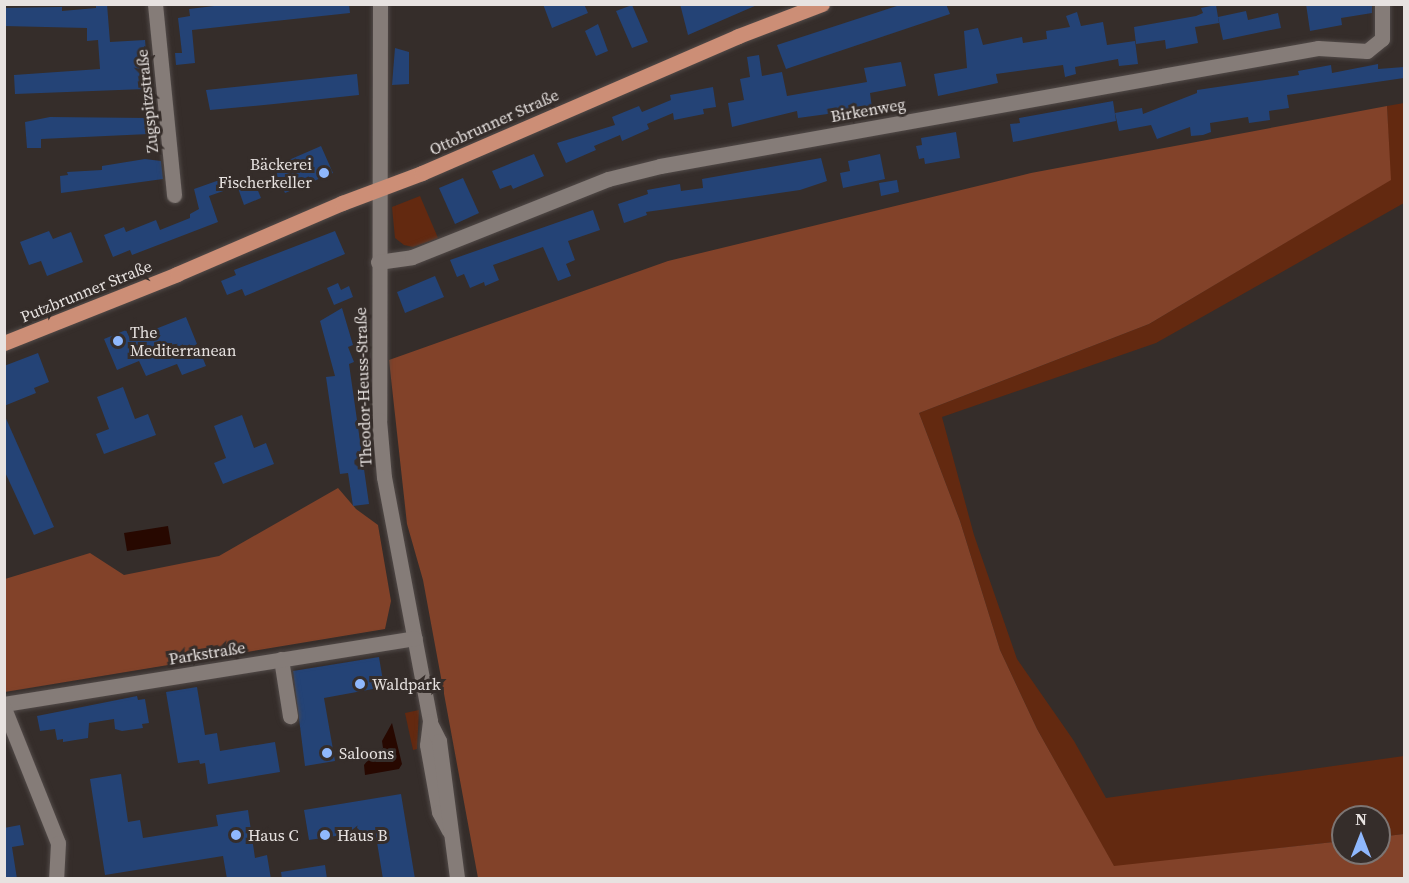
<!DOCTYPE html>
<html>
<head>
<meta charset="utf-8">
<style>
  body { margin:0 }
  #map { position:relative; width:1409px; height:883px; overflow:hidden; background:#352d2a; font-family:"Source Serif 4",serif }
  div>[style] { position:absolute }
  [style*='--x'] { left:calc(var(--x)*1px); top:calc(var(--y)*1px); width:calc(var(--w)*1px); rotate:calc(var(--a)*1deg) }
  .green>* { inset:0; background:#632910 }
  .forest>* { inset:0; background:#824229 }
  .water>* { inset:0; background:#270800 }
  .building>* { inset:0; background:#244376 }
  .roads { filter:drop-shadow(0 0 2px #514a48) drop-shadow(0 0 2px #514a48) }
  .minor>* { height:15px; margin:-7.5px; padding:0 7.5px; transform-origin:7.5px; border-radius:7.5px; background:#857c78 }
  .major>* { height:15px; margin:-7.5px; padding:0 7.5px; transform-origin:7.5px; border-radius:7.5px; background:#cc8e76 }
  .dots>* { width:16px; height:16px; translate:-50% -50%; box-sizing:border-box; border:3px solid #352d2a; border-radius:50% }
  span { translate:-50% -50%; white-space:nowrap; text-align:center; line-height:1.15; -webkit-text-stroke:6px #352d2a; paint-order:stroke }
  .street-label { font-size:16px; color:#e7e2e0 }
  .poi-label { font-size:16px; color:#e7e2e0 }
  .right { translate:-100% -50%; text-align:right }
  .left { translate:0 -50%; text-align:left }
  .frame { position:absolute; inset:0; border:6px solid #e7e2e0; pointer-events:none }
  .north { position:absolute; left:1331px; top:805px; width:60px; height:60px; box-sizing:border-box; background:#352d2a; border:2px solid #7c7573; border-radius:50%; rotate:0deg; font-size:16px; font-weight:700; line-height:24px; text-align:center; color:#e7e2e0 }
  .north::after { content:''; display:block; margin:auto; width:21px; height:27px; background:#8fb8fd; clip-path:polygon(50% 0,100% 100%,50% 72%,0 100%) }
</style>
</head>
<body>
<div id="map">
  <div class="green">
    <div style="clip-path:polygon(1404px 103px,1404px 203px,1156px 343px,942px 417px,974px 535px,1017px 659px,1074px 741px,1106px 798px,1404px 756px,1404px 834px,1379px 837px,1379px 817px,1343px 817px,1343px 841px,1114px 867px,1037px 729px,1000px 650px,960px 521px,919px 413px,1149px 324px,1390px 180px,1387px 106px)"></div>
    <div style="clip-path:polygon(420px 196px,438px 238px,413px 247px,404px 245px,395px 238px,392px 207px)"></div>
    <div style="clip-path:polygon(419px 710px,417px 749px,413px 750px,405px 713px)"></div>
  </div>
  <div class="forest">
    <div style="clip-path:polygon(1387px 106px,1391px 180px,1149px 324px,919px 413px,960px 521px,1000px 650px,1037px 729px,1114px 866px,1343px 841px,1343px 853px,1379px 853px,1379px 837px,1404px 834px,1404px 878px,478px 878px,423px 580px,407px 524px,389px 360px,668px 261px,1031px 173px)"></div>
    <div style="clip-path:polygon(338px 488px,356px 509px,378px 525px,391px 601px,385px 629px,5px 692px,5px 579px,90px 553px,124px 575px,219px 556px)"></div>
  </div>
  <div class="water">
    <div style="clip-path:polygon(168px 526px,171px 544px,127px 551px,124px 533px)"></div>
    <div style="clip-path:polygon(392px 723px,402px 764px,399px 769px,365px 775px,364px 765px,375px 751px,383px 748px,382px 741px)"></div>
  </div>
  <div class="building">
    <div style="clip-path:polygon(96px 4px,107px 4px,110px 42px,145px 40px,146px 51px,142px 52px,145px 89px,15px 94px,14px 75px,100px 69px,98px 40px,87px 41px,87px 28px,4px 26px,4px 8px,62px 7px,62px 11px,96px 8px)"></div>
    <div style="clip-path:polygon(231px 4px,349px 4px,350px 13px,192px 30px,195px 63px,176px 65px,175px 53px,182px 53px,178px 18px,190px 16px,189px 9px)"></div>
    <div style="clip-path:polygon(543px 4px,584px 4px,588px 13px,552px 28px)"></div>
    <div style="clip-path:polygon(680px 4px,757px 4px,757px 5px,688px 35px)"></div>
    <div style="clip-path:polygon(903px 4px,946px 4px,950px 14px,786px 69px,777px 45px)"></div>
    <div style="clip-path:polygon(1306px 4px,1372px 4px,1372px 13px,1341px 18px,1342px 25px,1310px 31px)"></div>
    <div style="clip-path:polygon(632px 5px,648px 42px,632px 48px,616px 11px)"></div>
    <div style="clip-path:polygon(1216px 5px,1219px 23px,1195px 27px,1198px 43px,1166px 49px,1165px 40px,1136px 44px,1134px 27px,1196px 16px,1203px 13px,1201px 8px)"></div>
    <div style="clip-path:polygon(1246px 11px,1248px 20px,1278px 13px,1281px 28px,1223px 40px,1218px 17px)"></div>
    <div style="clip-path:polygon(1077px 12px,1081px 26px,1103px 22px,1107px 45px,1135px 41px,1138px 64px,1119px 66px,1118px 59px,1075px 67px,1076px 74px,1065px 77px,1063px 65px,996px 74px,998px 83px,938px 96px,934px 74px,967px 68px,964px 31px,978px 28px,983px 45px,1022px 37px,1023px 43px,1047px 39px,1046px 31px,1070px 27px,1066px 16px)"></div>
    <div style="clip-path:polygon(598px 24px,608px 51px,596px 56px,585px 31px)"></div>
    <div style="clip-path:polygon(395px 48px,409px 52px,409px 84px,392px 85px)"></div>
    <div style="clip-path:polygon(759px 55px,762px 76px,782px 72px,787px 96px,867px 82px,864px 68px,901px 62px,906px 86px,870px 93px,872px 108px,798px 118px,797px 111px,732px 127px,728px 103px,744px 100px,740px 79px,750px 77px,747px 57px)"></div>
    <div style="clip-path:polygon(1378px 64px,1378px 69px,1404px 67px,1404px 78px,1287px 95px,1289px 108px,1269px 111px,1270px 120px,1249px 123px,1248px 117px,1210px 123px,1211px 132px,1203px 135px,1191px 136px,1190px 127px,1157px 139px,1151px 125px,1119px 131px,1115px 113px,1142px 108px,1143px 114px,1197px 93px,1197px 90px,1293px 76px,1299px 75px,1298px 71px,1331px 65px,1332px 73px)"></div>
    <div style="clip-path:polygon(357px 74px,359px 95px,274px 104px,210px 110px,206px 90px)"></div>
    <div style="clip-path:polygon(713px 87px,716px 107px,703px 109px,704px 114px,674px 120px,673px 113px,647px 124px,649px 129px,622px 141px,620px 135px,606px 141px,594px 146px,596px 150px,566px 163px,557px 143px,615px 125px,612px 117px,639px 106px,642px 112px,671px 100px,670px 95px)"></div>
    <div style="clip-path:polygon(1113px 101px,1116px 121px,1013px 142px,1010px 124px,1020px 123px,1019px 118px)"></div>
    <div style="clip-path:polygon(50px 117px,148px 118px,149px 134px,41px 139px,41px 148px,27px 148px,25px 122px)"></div>
    <div style="clip-path:polygon(956px 132px,960px 158px,925px 164px,924px 158px,919px 159px,916px 146px,922px 145px,921px 138px)"></div>
    <div style="clip-path:polygon(321px 146px,333px 173px,285px 193px,275px 171px,284px 167px,282px 163px)"></div>
    <div style="clip-path:polygon(534px 154px,544px 176px,513px 189px,511px 185px,500px 189px,492px 171px)"></div>
    <div style="clip-path:polygon(880px 154px,885px 179px,843px 188px,840px 173px,850px 171px,848px 161px)"></div>
    <div style="clip-path:polygon(821px 158px,827px 181px,800px 190px,646px 212px,647px 215px,624px 223px,618px 204px,648px 194px,647px 190px,680px 184px,681px 191px,703px 188px,702px 179px)"></div>
    <div style="clip-path:polygon(145px 159px,161px 161px,163px 179px,61px 193px,60px 176px,68px 175px,67px 172px,102px 170px,102px 166px)"></div>
    <div style="clip-path:polygon(228px 177px,232px 188px,209px 196px,218px 222px,132px 255px,130px 250px,113px 257px,104px 235px,124px 227px,126px 232px,156px 220px,160px 230px,190px 218px,190px 214px,199px 209px,194px 189px)"></div>
    <div style="clip-path:polygon(463px 178px,479px 213px,455px 224px,439px 188px)"></div>
    <div style="clip-path:polygon(897px 180px,899px 192px,881px 196px,879px 183px)"></div>
    <div style="clip-path:polygon(254px 181px,261px 198px,244px 205px,238px 188px)"></div>
    <div style="clip-path:polygon(593px 210px,600px 230px,568px 241px,575px 260px,566px 264px,571px 276px,558px 281px,543px 247px,493px 265px,499px 280px,485px 286px,484px 282px,470px 288px,464px 274px,457px 277px,450px 260px)"></div>
    <div style="clip-path:polygon(49px 231px,53px 239px,71px 232px,83px 262px,47px 276px,41px 261px,29px 265px,20px 242px)"></div>
    <div style="clip-path:polygon(335px 231px,345px 254px,245px 296px,242px 289px,227px 295px,221px 281px,236px 275px,234px 270px)"></div>
    <div style="clip-path:polygon(435px 276px,444px 297px,405px 313px,397px 292px)"></div>
    <div style="clip-path:polygon(338px 283px,341px 290px,349px 286px,353px 297px,334px 305px,327px 288px)"></div>
    <div style="clip-path:polygon(342px 308px,353px 345px,348px 347px,354px 362px,349px 364px,369px 504px,353px 506px,348px 473px,340px 474px,326px 377px,335px 376px,320px 321px)"></div>
    <div style="clip-path:polygon(186px 317px,206px 366px,182px 375px,177px 364px,146px 376px,139px 361px,117px 370px,104px 339px,126px 330px,130px 339px)"></div>
    <div style="clip-path:polygon(38px 353px,49px 382px,34px 388px,36px 393px,4px 406px,4px 366px)"></div>
    <div style="clip-path:polygon(123px 387px,135px 419px,148px 414px,156px 435px,104px 454px,96px 434px,109px 429px,97px 397px)"></div>
    <div style="clip-path:polygon(4px 414px,54px 527px,34px 535px,4px 470px)"></div>
    <div style="clip-path:polygon(242px 415px,254px 448px,266px 443px,274px 464px,223px 484px,214px 463px,226px 458px,214px 426px)"></div>
    <div style="clip-path:polygon(379px 657px,384px 687px,324px 698px,335px 761px,305px 766px,293px 671px)"></div>
    <div style="clip-path:polygon(197px 687px,205px 735px,217px 733px,220px 751px,275px 742px,280px 772px,208px 784px,205px 763px,200px 764px,199px 760px,178px 763px,166px 692px)"></div>
    <div style="clip-path:polygon(137px 696px,138px 700px,145px 699px,149px 723px,142px 724px,143px 728px,122px 731px,115px 729px,114px 719px,89px 723px,88px 738px,63px 742px,63px 739px,57px 740px,55px 729px,40px 731px,37px 716px)"></div>
    <div style="clip-path:polygon(121px 774px,128px 822px,140px 820px,143px 838px,218px 826px,216px 815px,248px 810px,255px 858px,267px 855px,271px 879px,227px 879px,223px 856px,105px 875px,90px 779px)"></div>
    <div style="clip-path:polygon(401px 794px,415px 879px,383px 879px,375px 830px,309px 840px,304px 810px)"></div>
    <div style="clip-path:polygon(20px 825px,24px 845px,12px 847px,17px 879px,4px 879px,4px 828px)"></div>
    <div style="clip-path:polygon(325px 865px,327px 879px,282px 879px,281px 872px)"></div>
  </div>
  <div class="roads">
    <div class="minor">
      <div style="--x:155;--y:4;--w:192;--a:84.3"></div>
      <div style="--x:380;--y:4;--w:416;--a:90.1"></div>
      <div style="--x:379;--y:420;--w:57;--a:85"></div>
      <div style="--x:384;--y:477;--w:248;--a:79.3"></div>
      <div style="--x:430;--y:721;--w:24;--a:97"></div>
      <div style="--x:427;--y:745;--w:68;--a:79.8"></div>
      <div style="--x:439;--y:812;--w:21;--a:62"></div>
      <div style="--x:378;--y:262;--w:34;--a:-8"></div>
      <div style="--x:412;--y:257;--w:211;--a:-21.7"></div>
      <div style="--x:608;--y:179;--w:54;--a:-14"></div>
      <div style="--x:660;--y:166;--w:668;--a:-10.17"></div>
      <div style="--x:1318;--y:48;--w:49;--a:3.5"></div>
      <div style="--x:1367;--y:51;--w:19;--a:-39"></div>
      <div style="--x:1382;--y:39;--w:35;--a:-90"></div>
      <div style="--x:281;--y:659;--w:58;--a:81"></div>
      <div style="--x:4;--y:704;--w:416;--a:-9.1"></div>
      <div style="--x:4;--y:708;--w:145;--a:68.2"></div>
      <div style="--x:58;--y:843;--w:35;--a:93"></div>
      <div style="--x:430;--y:723;--w:20;--a:63"></div>
      <div style="--x:439;--y:741;--w:138;--a:82.5"></div>
    </div>
    <div class="major">
      <div style="--x:4;--y:343;--w:186;--a:-21.7"></div>
      <div style="--x:177;--y:274;--w:180;--a:-23.3"></div>
      <div style="--x:342;--y:203;--w:85;--a:-20.6"></div>
      <div style="--x:422;--y:173;--w:344;--a:-23.4"></div>
      <div style="--x:738;--y:36;--w:90;--a:-20.9"></div>
    </div>
  </div>
  <div class="dots">
    <div style="left:324px;top:173px;background:#8fb8fd"></div>
    <div style="left:118px;top:341px;background:#8fb8fd"></div>
    <div style="left:360px;top:684px;background:#8fb8fd"></div>
    <div style="left:327px;top:753px;background:#8fb8fd"></div>
    <div style="left:236px;top:835px;background:#8fb8fd"></div>
    <div style="left:325px;top:835px;background:#8fb8fd"></div>
  </div>
  <div class="street-label">
    <span style="left:147px;top:101px;rotate:-96deg">Zugspitzstraße</span>
    <span style="left:868px;top:110px;rotate:-10deg">Birkenweg</span>
    <span style="left:494px;top:122px;rotate:-24deg">Ottobrunner Straße</span>
    <span style="left:86px;top:291px;rotate:-22deg">Putzbrunner Straße</span>
    <span style="left:363px;top:387px;rotate:-92deg">Theodor-Heuss-Straße</span>
    <span style="left:207px;top:653px;rotate:-9deg">Parkstraße</span>
  </div>
  <div class="poi-label">
    <span class="right" style="left:312px;top:173px">Bäckerei<br>Fischerkeller</span>
    <span class="left" style="left:130px;top:341px">The<br>Mediterranean</span>
    <span class="left" style="left:372px;top:684px">Waldpark</span>
    <span class="left" style="left:339px;top:753px">Saloons</span>
    <span class="left" style="left:248px;top:835px">Haus C</span>
    <span class="left" style="left:337px;top:835px">Haus B</span>
  </div>
  <div class="frame"></div>
  <div class="north">N</div>
</div>
</body>
</html>
